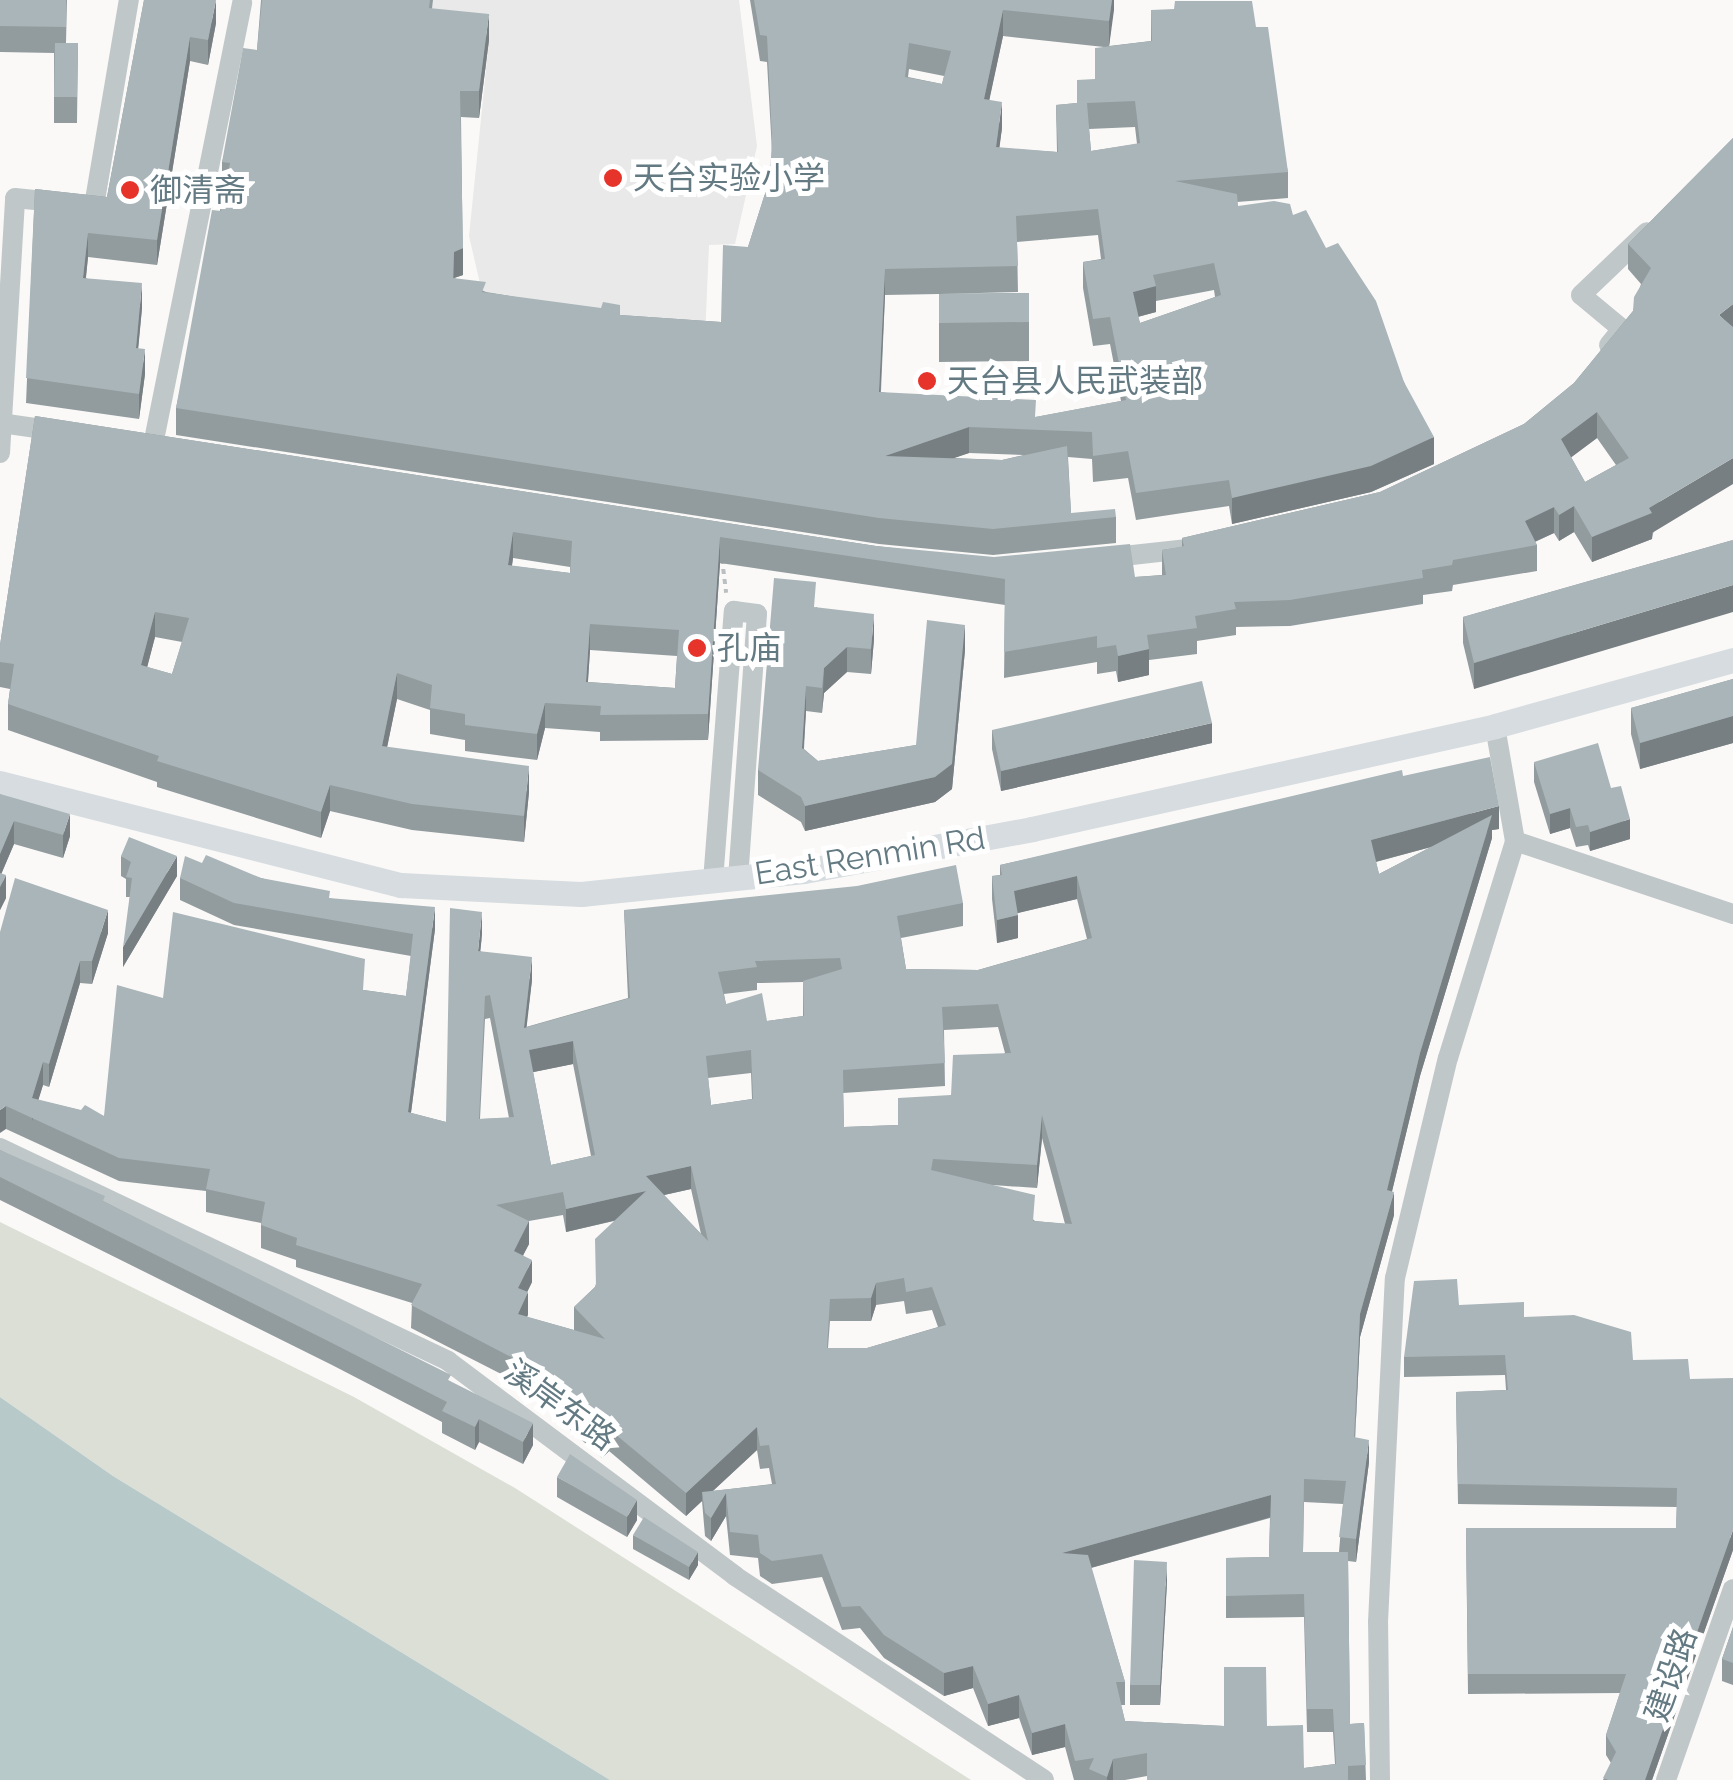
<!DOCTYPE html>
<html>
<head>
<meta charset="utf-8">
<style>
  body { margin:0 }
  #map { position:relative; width:1733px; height:1780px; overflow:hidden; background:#faf9f7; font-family:Raleway,"Noto Sans SC",sans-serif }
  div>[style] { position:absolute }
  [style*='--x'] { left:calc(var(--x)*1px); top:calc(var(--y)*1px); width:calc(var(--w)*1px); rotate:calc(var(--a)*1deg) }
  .built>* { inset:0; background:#e8e9e8 }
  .green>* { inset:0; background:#dbdfd6 }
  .water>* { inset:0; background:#b8c9ca }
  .path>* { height:4px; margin-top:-2px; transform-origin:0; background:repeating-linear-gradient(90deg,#babfc1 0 5px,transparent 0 10px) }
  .minor>* { height:20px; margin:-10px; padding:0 10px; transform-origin:10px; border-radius:10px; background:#c0c7c9 }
  .major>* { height:25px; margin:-12.5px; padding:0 12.5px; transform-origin:12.5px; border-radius:12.5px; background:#d6dcdf }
  .wall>* { inset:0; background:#929c9f }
  .shaded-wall>* { inset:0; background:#777f82 }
  .building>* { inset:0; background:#aab5b9 }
  .dots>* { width:28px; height:28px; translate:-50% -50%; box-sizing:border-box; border:5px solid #fff; border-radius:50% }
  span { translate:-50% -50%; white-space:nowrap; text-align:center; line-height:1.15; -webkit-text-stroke:10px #fff; paint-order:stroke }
  .poi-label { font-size:32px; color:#647a83 }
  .left { translate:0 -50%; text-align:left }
  .street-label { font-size:32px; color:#647a83 }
</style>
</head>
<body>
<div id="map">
  <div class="built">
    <div style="clip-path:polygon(433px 0,739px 0,757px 146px,735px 244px,709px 245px,705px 337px,482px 292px,469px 236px,489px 41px,429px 35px)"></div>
  </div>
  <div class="green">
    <div style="clip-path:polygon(0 1222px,354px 1397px,515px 1488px,971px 1780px,610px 1780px,113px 1476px,0 1397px)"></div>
  </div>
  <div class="water">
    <div style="clip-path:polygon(0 1397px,113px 1476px,610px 1780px,0 1780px)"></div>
  </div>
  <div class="path">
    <div style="--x:722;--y:559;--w:34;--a:83"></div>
  </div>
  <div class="minor">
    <div style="--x:1609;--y:345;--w:21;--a:-51"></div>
    <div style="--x:1622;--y:329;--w:53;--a:-140.3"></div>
    <div style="--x:1581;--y:295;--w:91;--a:-43.7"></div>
    <div style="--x:0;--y:423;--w:58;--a:8"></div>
    <div style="--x:141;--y:443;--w:12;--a:9"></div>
    <div style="--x:153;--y:445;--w:451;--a:-78.6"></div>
    <div style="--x:0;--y:453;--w:255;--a:-86.6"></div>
    <div style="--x:15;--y:198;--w:79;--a:5.8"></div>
    <div style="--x:94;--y:206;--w:209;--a:-80.4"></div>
    <div style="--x:1105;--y:558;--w:81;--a:-6.3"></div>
    <div style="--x:1515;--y:841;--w:230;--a:18.5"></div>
    <div style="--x:713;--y:881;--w:271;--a:-85.6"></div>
    <div style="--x:734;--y:611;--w:23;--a:7"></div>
    <div style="--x:757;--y:614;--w:265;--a:94.1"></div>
    <div style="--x:0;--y:1148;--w:496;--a:25.4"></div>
    <div style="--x:448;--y:1361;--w:359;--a:36.8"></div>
    <div style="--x:735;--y:1576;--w:370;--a:33.4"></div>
    <div style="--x:1380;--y:1780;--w:158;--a:-90.7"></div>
    <div style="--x:1378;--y:1622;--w:344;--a:-87.2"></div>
    <div style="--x:1395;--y:1278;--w:226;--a:-76.5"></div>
    <div style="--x:1448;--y:1058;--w:227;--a:-72.8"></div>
    <div style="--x:1515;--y:841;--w:117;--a:-99.9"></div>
    <div style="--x:1666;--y:1780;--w:202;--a:-70.7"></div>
  </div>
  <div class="major">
    <div style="--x:0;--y:783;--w:414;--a:14.3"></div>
    <div style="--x:401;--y:885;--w:180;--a:2.9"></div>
    <div style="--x:581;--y:894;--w:224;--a:-5.9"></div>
    <div style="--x:804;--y:871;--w:232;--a:-10.4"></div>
    <div style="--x:1032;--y:829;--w:474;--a:-12.5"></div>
    <div style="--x:1495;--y:726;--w:247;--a:-15.5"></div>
  </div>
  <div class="wall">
    <div style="clip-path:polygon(0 0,67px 0,66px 43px,78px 43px,77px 123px,54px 123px,54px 53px,0 52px)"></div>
    <div style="clip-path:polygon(144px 0,216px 23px,208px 65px,190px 61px,157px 265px,88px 257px,86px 278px,142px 308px,138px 348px,145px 374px,139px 419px,26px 403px,35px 189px,107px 197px)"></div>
    <div style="clip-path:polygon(evenodd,261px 0,433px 0,432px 9px,489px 40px,479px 118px,461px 117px,463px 275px,454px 278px,486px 292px,620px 315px,721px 322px,748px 247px,770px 178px,772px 151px,767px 62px,760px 61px,750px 0,1114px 0,1109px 46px,1151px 41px,1151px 10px,1256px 27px,1288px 172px,1288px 198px,1237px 202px,1238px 206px,1293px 215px,1404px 382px,1434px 464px,1371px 492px,1232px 524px,1229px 506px,1136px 520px,1128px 478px,1093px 482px,1092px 459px,1068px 457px,1071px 513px,1116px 517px,1116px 543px,993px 555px,879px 544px,176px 435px,176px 408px,225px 188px,222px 188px,222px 162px,257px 50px,261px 0,1003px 36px,1104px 47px,1095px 79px,1077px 103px,1056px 105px,1057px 152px,999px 148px,1002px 128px,989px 100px,1003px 36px,261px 0,909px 69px,944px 76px,942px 84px,908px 77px,909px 69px,261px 0,1135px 127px,1137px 144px,1091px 151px,1089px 129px,1135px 127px,261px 0,1098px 235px,1101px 259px,1083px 262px,1083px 288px,1093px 346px,1110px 344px,1121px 401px,1036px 417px,881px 392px,885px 295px,939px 294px,939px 362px,1029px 361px,1029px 293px,940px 294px,1018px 292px,1017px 242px,1098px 235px,261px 0,1214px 290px,1215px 297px,1140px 323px,1138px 317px,1156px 312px,1156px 301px,1214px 290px,261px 0,969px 453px,1024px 455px,1002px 460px,953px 458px,969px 453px)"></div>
    <div style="clip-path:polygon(evenodd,1733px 138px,1652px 539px,1592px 562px,1574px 532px,1559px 541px,1554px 533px,1535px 542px,1537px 545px,1537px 571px,1453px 585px,1452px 591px,1423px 595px,1423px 604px,1290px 626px,1236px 627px,1236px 635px,1197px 641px,1197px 654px,1149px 660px,1149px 675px,1118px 682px,1116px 671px,1097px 674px,1097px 662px,1004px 678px,1005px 605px,720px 563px,708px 740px,600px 741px,600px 732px,545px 728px,537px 760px,465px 751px,465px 740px,430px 734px,430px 710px,397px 699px,387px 747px,529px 792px,524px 842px,412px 830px,330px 811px,321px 838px,157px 787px,157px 782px,8px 730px,8px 704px,10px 689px,0 687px,0 645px,35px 416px,876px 546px,1135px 577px,1162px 575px,1162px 550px,1182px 547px,1182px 538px,1380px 492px,1524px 424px,1574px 383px,1633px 311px,1641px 284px,1628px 269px,1628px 244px,1733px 138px,1597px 438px,1616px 465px,1585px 482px,1571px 457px,1597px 438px,1733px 138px,513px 558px,570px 567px,570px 573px,512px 566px,513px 558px,1733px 138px,155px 637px,182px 642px,172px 674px,147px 667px,155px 637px,1733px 138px,590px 650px,677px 656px,675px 688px,588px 682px,590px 650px)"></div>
    <div style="clip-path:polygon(1733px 540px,1474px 689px,1463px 643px,1463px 617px)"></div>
    <div style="clip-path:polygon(816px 607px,874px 639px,871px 674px,847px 672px,824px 693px,822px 713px,806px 711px,804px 749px,818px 761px,916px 745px,965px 650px,952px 789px,935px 802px,805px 831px,801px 822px,758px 795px,758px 770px)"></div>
    <div style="clip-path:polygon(1733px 679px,1733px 743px,1640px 769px,1631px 734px,1631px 708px)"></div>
    <div style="clip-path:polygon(992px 730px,1212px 743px,1001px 791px,992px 749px)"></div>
    <div style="clip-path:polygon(1534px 762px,1611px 788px,1630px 839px,1590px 851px,1588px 845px,1576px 847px,1570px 828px,1550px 834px,1534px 782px)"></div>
    <div style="clip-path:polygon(evenodd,1403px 776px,1499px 829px,1492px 830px,1492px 838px,1420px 1076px,1392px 1191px,1394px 1215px,1360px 1337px,1355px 1438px,1369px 1462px,1356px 1562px,1348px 1561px,1350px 1724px,1364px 1723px,1366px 1780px,1147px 1780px,1147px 1776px,1125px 1780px,1074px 1780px,1065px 1747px,1032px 1755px,1019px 1718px,988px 1726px,973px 1688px,944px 1696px,884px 1658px,860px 1628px,842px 1630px,822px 1577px,772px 1584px,760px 1576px,758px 1558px,730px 1555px,726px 1516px,711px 1541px,705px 1536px,702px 1501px,686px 1516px,609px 1451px,602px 1458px,515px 1381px,411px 1328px,412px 1303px,296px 1267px,296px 1260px,261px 1248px,261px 1223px,206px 1212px,206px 1191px,119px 1181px,6px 1129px,0 932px,108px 933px,92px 984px,80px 983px,49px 1087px,43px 1085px,38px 1100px,104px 1116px,163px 998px,364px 990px,406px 996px,411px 956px,234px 925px,180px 900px,180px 878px,202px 863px,261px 878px,435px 929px,411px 1113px,446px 1122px,482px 935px,480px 951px,532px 980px,526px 1027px,628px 998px,624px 910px,963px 903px,963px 926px,901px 938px,906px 969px,978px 970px,1087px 939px,1077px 899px,1017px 913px,1018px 938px,997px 943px,992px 899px,992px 876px,1000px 875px,1000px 865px,1403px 776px,1431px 847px,1379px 874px,1376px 862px,1431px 847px,1403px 776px,803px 982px,803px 1016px,767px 1021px,726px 1004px,724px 994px,757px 990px,757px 983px,803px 982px,1403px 776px,490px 1018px,509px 1118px,480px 1119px,485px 1019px,490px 1018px,1403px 776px,998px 1027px,1005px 1053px,951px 1095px,898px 1125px,844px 1127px,843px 1093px,945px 1086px,944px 1030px,998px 1027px,1403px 776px,573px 1064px,591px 1156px,551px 1165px,533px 1072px,573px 1064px,1403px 776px,751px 1073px,752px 1099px,711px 1105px,708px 1078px,751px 1073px,1403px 776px,1042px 1138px,1065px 1224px,1035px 1221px,992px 1185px,1037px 1188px,1042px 1138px,1403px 776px,691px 1189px,701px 1234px,664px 1195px,691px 1189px,1403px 776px,563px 1215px,566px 1232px,614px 1221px,595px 1287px,574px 1307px,574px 1330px,527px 1317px,527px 1292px,532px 1282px,523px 1255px,529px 1244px,529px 1221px,563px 1215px,1403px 776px,904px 1301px,906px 1314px,932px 1310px,938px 1327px,867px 1348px,828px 1348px,830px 1321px,871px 1321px,876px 1305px,904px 1301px,1403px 776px,757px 1450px,760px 1469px,769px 1468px,772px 1484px,713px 1491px,757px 1450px,1403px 776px,1304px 1502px,1343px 1504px,1339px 1552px,1303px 1552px,1304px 1502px,1403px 776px,1270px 1518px,1269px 1557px,1226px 1558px,1226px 1618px,1304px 1617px,1307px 1732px,1333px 1732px,1335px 1764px,1304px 1768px,1267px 1726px,1224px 1726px,1125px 1721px,1121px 1705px,1125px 1705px,1125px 1682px,1091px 1568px,1270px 1518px)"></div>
    <div style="clip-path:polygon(0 794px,70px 836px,63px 858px,14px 844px,1px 874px,6px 898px,0 910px)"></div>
    <div style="clip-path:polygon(121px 856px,177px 876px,123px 967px,130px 897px,126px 897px,126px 879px,121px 876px)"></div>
    <div style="clip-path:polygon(0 1150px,105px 1202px,451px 1382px,533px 1445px,523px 1464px,479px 1442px,475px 1450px,442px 1433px,442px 1422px,332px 1365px,0 1200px)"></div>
    <div style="clip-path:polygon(1459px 1305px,1524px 1317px,1633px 1360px,1690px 1379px,1733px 1550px,1652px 1780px,1603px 1780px,1611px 1763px,1606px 1755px,1606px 1735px,1620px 1693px,1468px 1694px,1466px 1528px,1676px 1528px,1677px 1507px,1458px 1504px,1456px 1392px,1506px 1390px,1505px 1375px,1404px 1377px,1404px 1357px)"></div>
    <div style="clip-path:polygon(557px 1477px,637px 1520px,627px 1537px,557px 1497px)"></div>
    <div style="clip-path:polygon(633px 1535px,698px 1565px,689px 1580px,633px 1549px)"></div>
    <div style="clip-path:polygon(1167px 1582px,1160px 1705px,1130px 1705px,1130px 1685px)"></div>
    <div style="clip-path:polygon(1733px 1627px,1733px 1685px,1722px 1681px,1722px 1659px)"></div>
  </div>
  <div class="shaded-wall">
    <div style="clip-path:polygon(216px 0,216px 23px,208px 65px,208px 40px)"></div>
    <div style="clip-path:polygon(1112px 0,1114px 0,1114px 10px,1109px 47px,1109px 21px)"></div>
    <div style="clip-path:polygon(1003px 10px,1003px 36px,984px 125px,984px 99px)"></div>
    <div style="clip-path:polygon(489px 14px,489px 40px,479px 118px,479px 91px)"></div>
    <div style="clip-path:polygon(190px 37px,190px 61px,157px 265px,157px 240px)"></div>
    <div style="clip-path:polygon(1002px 102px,1002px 128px,996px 174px,996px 147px)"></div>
    <div style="clip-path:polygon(88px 233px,88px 257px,83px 303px,83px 278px)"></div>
    <div style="clip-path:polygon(463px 248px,463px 275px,454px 278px,453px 304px,454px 252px)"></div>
    <div style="clip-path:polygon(885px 269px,885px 295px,879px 419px,879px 392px)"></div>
    <div style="clip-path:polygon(142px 283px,142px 308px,136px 372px,136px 348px)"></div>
    <div style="clip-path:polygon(1156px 286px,1156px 312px,1133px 318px,1133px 292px)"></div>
    <div style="clip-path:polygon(1733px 304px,1733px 329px,1719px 315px)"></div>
    <div style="clip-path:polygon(145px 349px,145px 374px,139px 419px,139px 394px)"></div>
    <div style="clip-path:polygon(1597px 412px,1597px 438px,1561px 465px,1561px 439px)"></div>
    <div style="clip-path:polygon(969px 427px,969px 453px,885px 482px,885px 456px)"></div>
    <div style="clip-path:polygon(1434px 437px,1434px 464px,1371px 492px,1232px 524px,1232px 498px)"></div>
    <div style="clip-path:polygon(1733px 458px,1733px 484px,1652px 533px,1652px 539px,1592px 562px,1592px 537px,1649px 508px)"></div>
    <div style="clip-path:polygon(1574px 506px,1574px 532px,1559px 541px,1559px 515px)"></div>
    <div style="clip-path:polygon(1554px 507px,1554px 533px,1525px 546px,1525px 521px)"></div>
    <div style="clip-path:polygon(513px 532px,513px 558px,508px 591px,508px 565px)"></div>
    <div style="clip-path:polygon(720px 537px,720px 563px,708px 740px,708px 714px)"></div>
    <div style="clip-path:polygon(1733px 585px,1733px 612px,1474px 689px,1474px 663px)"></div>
    <div style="clip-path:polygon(155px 612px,155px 637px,141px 691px,141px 665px)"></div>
    <div style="clip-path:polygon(874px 614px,874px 639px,871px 674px,871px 649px)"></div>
    <div style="clip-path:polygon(590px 624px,590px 650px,586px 708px,586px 682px)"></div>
    <div style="clip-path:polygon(965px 625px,965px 650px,952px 789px,935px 802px,805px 831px,805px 806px,935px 777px)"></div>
    <div style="clip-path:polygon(847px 647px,847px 672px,824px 693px,822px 713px,824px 668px)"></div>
    <div style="clip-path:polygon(1149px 649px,1149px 675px,1118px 682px,1118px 656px)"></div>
    <div style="clip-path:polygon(397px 673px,397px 699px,382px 772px,382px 746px)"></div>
    <div style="clip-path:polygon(806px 686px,806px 711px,802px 772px,802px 748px)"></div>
    <div style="clip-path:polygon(545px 703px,545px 728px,537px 760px,537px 734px)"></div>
    <div style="clip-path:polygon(1733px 716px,1733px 743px,1640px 769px,1640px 743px)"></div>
    <div style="clip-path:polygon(1212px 723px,1212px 743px,1001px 791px,1001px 771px)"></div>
    <div style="clip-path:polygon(529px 766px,529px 792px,524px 842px,524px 816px)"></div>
    <div style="clip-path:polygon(330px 785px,330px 811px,321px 838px,321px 812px)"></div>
    <div style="clip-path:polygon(1499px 806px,1499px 829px,1492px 830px,1492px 838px,1420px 1076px,1387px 1212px,1387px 1190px,1420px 1053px,1487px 832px,1371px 863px,1371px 840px)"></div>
    <div style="clip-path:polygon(1570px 808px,1570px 828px,1550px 834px,1550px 814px)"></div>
    <div style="clip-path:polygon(70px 814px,70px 836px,63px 858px,63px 835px)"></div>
    <div style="clip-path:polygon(1630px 819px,1630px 839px,1590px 851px,1590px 832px)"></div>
    <div style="clip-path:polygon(14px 821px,14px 844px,0 877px,0 854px)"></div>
    <div style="clip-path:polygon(177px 856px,177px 876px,123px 967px,123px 947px)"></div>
    <div style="clip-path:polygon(6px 875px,6px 898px,0 910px,0 887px)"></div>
    <div style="clip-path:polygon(1077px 876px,1077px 899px,1014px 914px,1014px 891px)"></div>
    <div style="clip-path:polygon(435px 907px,435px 929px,408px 1135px,408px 1112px)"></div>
    <div style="clip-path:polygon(108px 910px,108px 933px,92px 984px,92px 961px)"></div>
    <div style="clip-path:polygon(482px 912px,482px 935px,478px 974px,478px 951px)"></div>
    <div style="clip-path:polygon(1018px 915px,1018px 938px,997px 943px,997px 920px)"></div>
    <div style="clip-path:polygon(532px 957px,532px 980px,524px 1050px,524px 1028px)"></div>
    <div style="clip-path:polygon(80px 961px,80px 983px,49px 1087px,49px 1064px)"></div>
    <div style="clip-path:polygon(573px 1041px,573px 1064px,529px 1073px,529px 1050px)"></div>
    <div style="clip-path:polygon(43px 1062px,43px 1085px,32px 1121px,32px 1098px)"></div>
    <div style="clip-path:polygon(6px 1106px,6px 1129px,0 1133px,0 1110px)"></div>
    <div style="clip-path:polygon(1042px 1115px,1042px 1138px,1037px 1188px,1037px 1165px)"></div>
    <div style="clip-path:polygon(691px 1166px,691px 1189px,646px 1199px,646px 1176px)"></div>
    <div style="clip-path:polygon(646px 1191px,646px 1213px,566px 1232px,566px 1209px)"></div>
    <div style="clip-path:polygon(1394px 1192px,1394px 1215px,1360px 1337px,1354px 1460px,1360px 1314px)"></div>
    <div style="clip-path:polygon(529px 1221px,529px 1244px,514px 1273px,514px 1251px)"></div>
    <div style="clip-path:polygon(532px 1260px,532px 1282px,518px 1311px,518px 1288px)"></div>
    <div style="clip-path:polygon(876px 1283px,876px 1305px,871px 1321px,871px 1298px)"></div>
    <div style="clip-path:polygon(528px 1292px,528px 1315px,518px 1337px,518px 1314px)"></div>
    <div style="clip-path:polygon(479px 1419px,479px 1442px,475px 1450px,475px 1427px)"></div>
    <div style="clip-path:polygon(533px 1423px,533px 1445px,523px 1464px,523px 1442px)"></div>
    <div style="clip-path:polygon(757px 1427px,757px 1450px,703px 1500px,702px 1492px,702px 1501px,686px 1516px,686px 1493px)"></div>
    <div style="clip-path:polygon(609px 1429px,609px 1451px,602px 1458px,602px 1435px)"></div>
    <div style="clip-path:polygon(1369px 1440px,1369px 1462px,1356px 1562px,1356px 1539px)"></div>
    <div style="clip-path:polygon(726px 1493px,726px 1516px,711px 1541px,711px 1518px)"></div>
    <div style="clip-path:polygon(1271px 1495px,1271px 1517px,1062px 1576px,1062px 1553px)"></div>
    <div style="clip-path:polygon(637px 1500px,637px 1520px,627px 1537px,627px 1517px)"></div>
    <div style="clip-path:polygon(1733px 1530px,1733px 1550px,1652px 1780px,1645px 1780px)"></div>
    <div style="clip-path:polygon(698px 1552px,698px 1565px,689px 1580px,689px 1567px)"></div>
    <div style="clip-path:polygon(1167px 1562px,1167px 1582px,1160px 1705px,1160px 1685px)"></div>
    <div style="clip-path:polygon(973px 1666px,973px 1688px,944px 1696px,944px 1673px)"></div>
    <div style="clip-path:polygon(1019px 1695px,1019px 1718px,988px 1726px,988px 1704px)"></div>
    <div style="clip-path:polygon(1065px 1724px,1065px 1747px,1032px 1755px,1032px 1733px)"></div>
    <div style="clip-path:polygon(1113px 1759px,1113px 1780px,1107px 1780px,1107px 1777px)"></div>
  </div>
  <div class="building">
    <div style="clip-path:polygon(0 0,66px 0,66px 27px,0 26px)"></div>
    <div style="clip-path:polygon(144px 0,216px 0,208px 40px,190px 37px,157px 240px,88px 233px,83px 278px,142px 283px,136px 348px,145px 349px,139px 394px,26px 378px,35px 189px,107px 197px)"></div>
    <div style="clip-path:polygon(evenodd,262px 0,430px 0,429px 8px,489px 14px,479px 91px,460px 91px,463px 248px,454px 252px,453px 278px,486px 282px,482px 292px,601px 308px,603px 302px,620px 305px,620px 315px,721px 322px,723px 245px,748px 247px,770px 178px,772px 138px,767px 36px,760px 35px,754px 0,1112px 0,1109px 21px,1003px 10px,984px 99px,1002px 102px,996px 147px,1058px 152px,1056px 105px,1077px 103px,1077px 80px,1095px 79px,1095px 48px,1152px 41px,1151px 10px,1174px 9px,1175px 1px,1252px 1px,1256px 27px,1268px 27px,1288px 172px,1175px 181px,1237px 194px,1238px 206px,1274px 201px,1290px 204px,1293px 215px,1306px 210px,1326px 248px,1338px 243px,1376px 301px,1404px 382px,1434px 437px,1371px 466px,1232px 498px,1229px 480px,1136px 493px,1128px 451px,1093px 456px,1092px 432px,969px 427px,885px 456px,1002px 460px,1067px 446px,1071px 513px,1115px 509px,1116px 517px,993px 529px,879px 518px,176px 408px,212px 210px,221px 211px,230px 163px,222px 162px,243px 48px,257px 50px,262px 0,909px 43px,951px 51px,942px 84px,905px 77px,909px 43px,262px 0,1135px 101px,1140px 143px,1091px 151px,1087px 103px,1135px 101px,262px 0,1098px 209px,1105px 259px,1083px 262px,1093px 319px,1110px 317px,1126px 400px,1035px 417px,1036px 400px,879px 392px,885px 269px,1018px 266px,1016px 216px,1098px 209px,262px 0,1214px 263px,1221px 295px,1140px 323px,1133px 292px,1156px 286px,1153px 275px,1214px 263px)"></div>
    <div style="clip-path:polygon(55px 43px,78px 43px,77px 97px,54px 97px)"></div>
    <div style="clip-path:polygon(evenodd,1733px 138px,1733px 304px,1719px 315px,1733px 327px,1733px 458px,1649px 508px,1652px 513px,1592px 537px,1574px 506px,1559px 515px,1554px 507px,1525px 521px,1537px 545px,1453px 560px,1452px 565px,1422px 570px,1423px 578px,1290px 600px,1234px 602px,1236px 609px,1195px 616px,1197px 628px,1147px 635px,1149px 649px,1118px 656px,1116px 645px,1097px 648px,1097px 636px,1004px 652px,1005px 579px,720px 537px,708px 714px,600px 715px,601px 706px,545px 703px,537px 734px,465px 725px,465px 714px,430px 708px,432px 685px,397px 673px,382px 746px,529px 766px,524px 816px,412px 804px,330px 785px,321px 812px,157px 761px,159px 756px,8px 704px,14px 664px,0 662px,0 645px,35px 416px,876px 546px,994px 557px,1130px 544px,1135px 577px,1166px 575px,1162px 550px,1184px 546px,1182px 538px,1380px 492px,1524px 424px,1574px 383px,1633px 311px,1634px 297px,1651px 268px,1628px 244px,1733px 138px,1597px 412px,1629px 458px,1585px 482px,1561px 439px,1597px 412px,1733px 138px,513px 532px,572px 541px,570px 573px,508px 565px,513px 532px,1733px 138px,155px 612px,189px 618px,172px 674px,141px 665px,155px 612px,1733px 138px,590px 624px,679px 630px,675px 688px,586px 682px,590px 624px)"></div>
    <div style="clip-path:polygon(1029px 293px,1029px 322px,939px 323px,939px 294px)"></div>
    <div style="clip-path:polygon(1733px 540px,1733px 585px,1474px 663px,1463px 617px)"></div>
    <div style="clip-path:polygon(774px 578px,816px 582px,814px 607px,874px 614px,871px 649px,847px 647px,824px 668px,822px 688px,806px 686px,802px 748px,818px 761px,916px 745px,927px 620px,965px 625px,952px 764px,935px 777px,805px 806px,801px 797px,758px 770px)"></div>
    <div style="clip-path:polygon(1733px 679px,1733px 716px,1640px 743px,1631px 708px)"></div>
    <div style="clip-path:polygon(1202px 681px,1212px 723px,1001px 771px,992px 730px)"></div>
    <div style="clip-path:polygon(1598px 743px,1611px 788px,1621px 786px,1630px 819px,1590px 832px,1588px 825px,1576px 827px,1570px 808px,1550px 814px,1534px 762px)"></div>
    <div style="clip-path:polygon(evenodd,1490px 757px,1499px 806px,1371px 840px,1379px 874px,1492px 815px,1420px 1053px,1387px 1190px,1394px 1192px,1360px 1314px,1354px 1437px,1369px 1440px,1356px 1539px,1339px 1537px,1346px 1481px,1304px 1479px,1303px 1552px,1348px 1552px,1350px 1724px,1364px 1723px,1366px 1765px,1348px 1766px,1348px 1780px,1147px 1780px,1147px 1753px,1113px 1759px,1107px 1777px,1089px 1769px,1094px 1758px,1075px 1761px,1065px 1724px,1032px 1733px,1019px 1695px,988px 1704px,973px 1666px,944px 1673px,884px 1635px,860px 1606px,842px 1607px,822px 1554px,772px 1561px,760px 1553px,758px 1535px,730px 1532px,726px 1493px,711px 1518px,705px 1513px,702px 1492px,776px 1484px,769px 1445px,760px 1446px,757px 1427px,686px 1493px,609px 1429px,602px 1435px,515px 1359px,411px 1305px,422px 1284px,296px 1245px,297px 1238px,261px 1225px,265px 1202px,206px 1189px,210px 1169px,119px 1158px,6px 1106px,0 1110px,0 932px,15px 878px,108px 910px,92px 961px,80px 961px,49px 1064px,43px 1062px,32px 1098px,81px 1110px,85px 1105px,104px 1116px,117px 985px,163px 998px,173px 912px,365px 959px,363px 990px,406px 996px,413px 934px,234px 903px,180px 878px,185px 856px,202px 863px,206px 855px,261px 878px,330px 891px,329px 898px,435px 907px,408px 1112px,446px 1122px,450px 908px,482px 912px,478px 951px,532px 957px,524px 1028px,630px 998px,624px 910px,857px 886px,956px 865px,963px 903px,897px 916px,906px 969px,978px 970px,1092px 938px,1077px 876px,1014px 891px,1018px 915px,997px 920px,992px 876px,1002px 875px,1000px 865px,1402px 770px,1403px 776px,1490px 757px,840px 958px,842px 969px,803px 981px,804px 1016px,767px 1021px,762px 993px,726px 1004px,718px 972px,757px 967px,755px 961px,840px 958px,1490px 757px,490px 995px,514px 1117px,479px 1119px,485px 996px,490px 995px,1490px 757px,998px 1004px,1011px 1053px,953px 1055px,951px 1095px,898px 1098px,898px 1125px,844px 1127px,843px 1070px,945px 1063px,942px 1007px,998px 1004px,1490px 757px,573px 1041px,595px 1155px,551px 1165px,529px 1050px,573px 1041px,1490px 757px,751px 1050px,753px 1099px,711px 1105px,706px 1056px,751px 1050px,1490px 757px,1042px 1115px,1072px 1224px,1033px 1221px,1035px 1195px,931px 1170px,933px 1159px,1037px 1165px,1042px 1115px,1490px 757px,691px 1166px,708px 1241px,646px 1176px,691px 1166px,1490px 757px,646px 1191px,595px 1239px,596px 1286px,574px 1307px,605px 1339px,518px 1314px,528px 1292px,518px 1288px,532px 1260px,514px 1251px,529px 1221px,496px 1205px,563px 1192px,566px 1209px,646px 1191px,1490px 757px,904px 1278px,906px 1292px,932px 1287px,946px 1325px,867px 1348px,827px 1348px,830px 1299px,871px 1298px,876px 1283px,904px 1278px,1490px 757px,1271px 1495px,1269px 1557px,1226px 1558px,1226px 1596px,1304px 1594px,1307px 1709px,1333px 1709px,1336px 1764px,1304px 1768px,1303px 1725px,1267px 1726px,1266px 1667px,1224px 1667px,1224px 1726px,1125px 1721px,1116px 1682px,1125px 1682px,1088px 1555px,1062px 1553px,1271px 1495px)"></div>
    <div style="clip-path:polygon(0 794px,70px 814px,63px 835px,14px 821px,0 854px)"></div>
    <div style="clip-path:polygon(129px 837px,177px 856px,123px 947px,132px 878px,126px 877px,131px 862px,121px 856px)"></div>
    <div style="clip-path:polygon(0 873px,6px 875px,0 887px)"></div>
    <div style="clip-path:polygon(0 1150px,105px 1196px,103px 1201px,451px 1375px,448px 1380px,533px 1423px,523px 1442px,479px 1419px,475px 1427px,442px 1411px,447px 1402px,332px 1343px,0 1177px)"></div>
    <div style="clip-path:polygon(1457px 1279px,1459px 1305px,1524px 1302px,1524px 1317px,1574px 1315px,1631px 1332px,1633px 1360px,1688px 1359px,1690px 1379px,1733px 1378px,1733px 1530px,1645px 1780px,1609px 1780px,1603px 1778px,1616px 1752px,1606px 1735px,1626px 1674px,1468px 1674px,1466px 1528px,1676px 1528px,1677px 1488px,1458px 1484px,1456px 1392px,1508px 1390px,1505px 1355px,1404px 1357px,1414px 1281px)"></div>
    <div style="clip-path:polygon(570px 1454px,637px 1500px,627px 1517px,557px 1477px)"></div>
    <div style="clip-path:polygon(644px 1517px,698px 1552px,689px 1567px,633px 1535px)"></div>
    <div style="clip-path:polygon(1134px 1560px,1167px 1562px,1160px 1685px,1130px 1685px)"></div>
    <div style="clip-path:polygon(1733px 1627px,1733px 1663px,1722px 1659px)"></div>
  </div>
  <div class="dots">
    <div style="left:613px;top:178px;background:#e6342b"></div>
    <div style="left:130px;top:190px;background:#e6342b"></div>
    <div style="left:927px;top:381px;background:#e6342b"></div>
    <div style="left:697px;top:648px;background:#e6342b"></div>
  </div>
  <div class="poi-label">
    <span class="left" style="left:633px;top:178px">天台实验小学</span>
    <span class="left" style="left:150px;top:190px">御清斋</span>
    <span class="left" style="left:947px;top:381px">天台县人民武装部</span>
    <span class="left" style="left:717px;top:648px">孔庙</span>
  </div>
  <div class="street-label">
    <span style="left:870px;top:856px;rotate:-9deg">East Renmin Rd</span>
    <span style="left:560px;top:1405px;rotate:36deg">溪岸东路</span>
    <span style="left:1671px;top:1675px;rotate:-71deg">建设路</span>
  </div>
</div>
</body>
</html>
